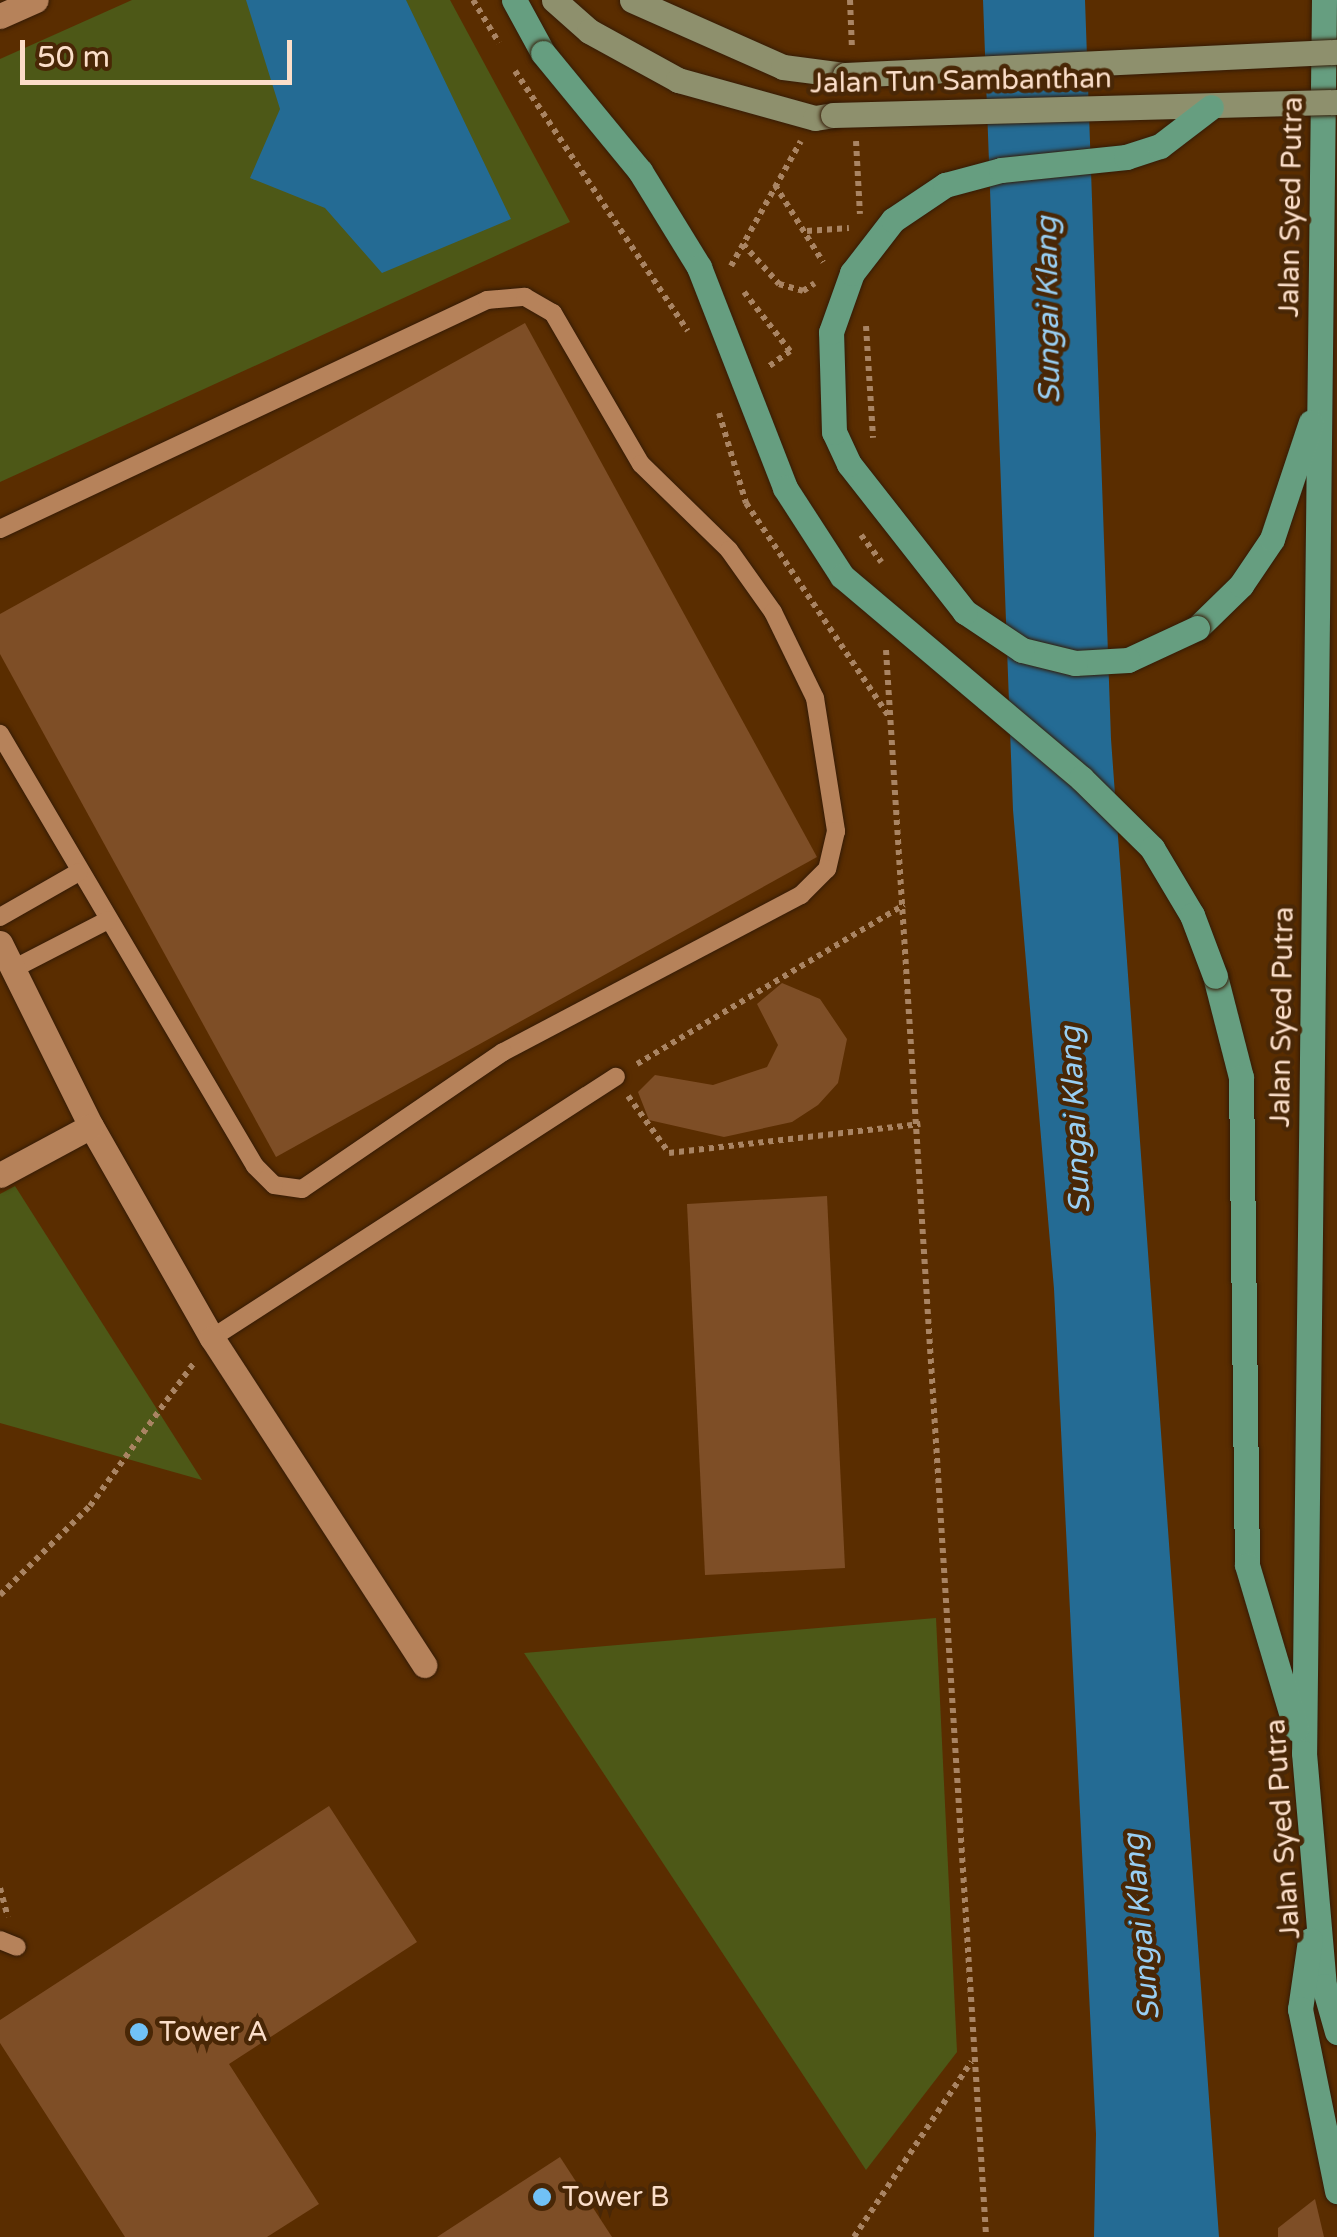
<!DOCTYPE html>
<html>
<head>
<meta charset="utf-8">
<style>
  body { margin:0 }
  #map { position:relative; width:1337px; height:2237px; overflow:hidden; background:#5a2d00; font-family:"Varela Round",sans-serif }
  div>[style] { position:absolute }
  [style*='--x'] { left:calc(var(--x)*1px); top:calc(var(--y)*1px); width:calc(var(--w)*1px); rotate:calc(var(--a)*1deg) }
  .green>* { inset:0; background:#4d5817 }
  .water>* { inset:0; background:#246b94 }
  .building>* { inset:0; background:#7e4e26 }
  .path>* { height:6px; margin-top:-3px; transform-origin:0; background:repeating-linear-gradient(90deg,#a98463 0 5px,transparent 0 10px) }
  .roads { filter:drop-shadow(0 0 2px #341b06) drop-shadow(0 0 2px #341b06) }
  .lane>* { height:18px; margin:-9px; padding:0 9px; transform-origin:9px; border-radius:9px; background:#b6825a }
  .street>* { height:25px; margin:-12.5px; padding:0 12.5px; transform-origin:12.5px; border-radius:12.5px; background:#b6825a }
  .secondary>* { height:25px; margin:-12.5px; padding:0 12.5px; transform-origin:12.5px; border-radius:12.5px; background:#8e906d }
  .primary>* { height:25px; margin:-12.5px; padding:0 12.5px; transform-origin:12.5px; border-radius:12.5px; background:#669e80 }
  .bridges { filter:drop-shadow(0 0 2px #341b06) drop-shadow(0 0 2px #341b06) }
  .secondary-bridge>* { height:25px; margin:-12.5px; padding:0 12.5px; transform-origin:12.5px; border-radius:12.5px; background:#8e906d }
  .primary-bridge>* { height:25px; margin:-12.5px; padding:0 12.5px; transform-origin:12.5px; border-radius:12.5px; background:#669e80 }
  .dots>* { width:28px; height:28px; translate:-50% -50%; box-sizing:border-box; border:5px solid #492706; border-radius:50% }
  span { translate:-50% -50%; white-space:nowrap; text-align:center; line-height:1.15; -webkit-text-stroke:9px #492706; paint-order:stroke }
  .street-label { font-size:28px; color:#fbdec9 }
  .poi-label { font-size:28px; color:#fbdec9 }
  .left { translate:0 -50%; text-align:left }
  .water-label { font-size:30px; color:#98cef2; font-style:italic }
  .scale { position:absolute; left:20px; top:40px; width:272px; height:45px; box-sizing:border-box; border:5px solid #fbdec9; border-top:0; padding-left:12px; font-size:30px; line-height:35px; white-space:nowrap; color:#fbdec9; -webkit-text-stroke:8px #492706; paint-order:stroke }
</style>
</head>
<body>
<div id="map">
  <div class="green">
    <div style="clip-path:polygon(132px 0,450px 0,570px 222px,0 482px,0 59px)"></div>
    <div style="clip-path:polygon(15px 1186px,202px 1480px,0 1423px,0 1194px)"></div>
    <div style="clip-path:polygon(936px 1618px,957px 2052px,866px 2170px,524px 1653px)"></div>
  </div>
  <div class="water">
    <div style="clip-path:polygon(246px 0,406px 0,511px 219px,382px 273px,325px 208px,250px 178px,280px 109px)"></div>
    <div style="clip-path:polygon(983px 0,1085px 0,1111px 739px,1219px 2237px,1094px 2237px,1096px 2134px,1054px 1289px,1013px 810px)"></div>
  </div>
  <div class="building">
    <div style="clip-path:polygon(525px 323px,817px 857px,276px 1157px,0 654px,0 614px)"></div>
    <div style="clip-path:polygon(782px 983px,820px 999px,847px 1039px,838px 1083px,818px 1105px,792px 1122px,724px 1137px,649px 1120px,638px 1092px,655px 1075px,713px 1085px,767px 1067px,778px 1045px,757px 1004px)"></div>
    <div style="clip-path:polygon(827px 1196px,845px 1568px,705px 1575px,687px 1204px)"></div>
    <div style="clip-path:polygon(329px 1806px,417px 1942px,229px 2064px,319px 2204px,267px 2237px,125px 2237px,0 2043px,0 2020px)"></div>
    <div style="clip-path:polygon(560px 2157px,612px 2237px,437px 2237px)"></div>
    <div style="clip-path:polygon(1315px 2199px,1324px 2237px,1278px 2237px,1278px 2228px)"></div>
  </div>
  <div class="path">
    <div style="--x:473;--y:0;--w:50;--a:58.8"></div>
    <div style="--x:850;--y:0;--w:49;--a:87.7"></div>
    <div style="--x:515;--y:71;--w:312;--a:56.4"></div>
    <div style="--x:856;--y:141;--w:73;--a:86.9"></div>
    <div style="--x:775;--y:185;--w:91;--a:58.1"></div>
    <div style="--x:807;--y:231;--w:42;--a:-4.1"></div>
    <div style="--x:743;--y:244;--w:54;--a:48"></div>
    <div style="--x:779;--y:284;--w:25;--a:16"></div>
    <div style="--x:803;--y:291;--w:14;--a:-34"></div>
    <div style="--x:731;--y:266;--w:143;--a:-60.8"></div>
    <div style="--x:744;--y:292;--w:75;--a:52.1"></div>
    <div style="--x:790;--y:351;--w:27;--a:144"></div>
    <div style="--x:866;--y:326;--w:112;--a:86.4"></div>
    <div style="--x:719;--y:413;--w:94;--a:73.3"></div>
    <div style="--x:746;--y:503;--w:259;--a:56.2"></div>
    <div style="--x:861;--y:535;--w:34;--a:53"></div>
    <div style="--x:886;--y:650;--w:1590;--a:86.39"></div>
    <div style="--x:637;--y:1064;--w:311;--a:-30.8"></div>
    <div style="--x:628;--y:1096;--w:70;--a:54.3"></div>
    <div style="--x:669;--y:1153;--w:253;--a:-6.6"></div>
    <div style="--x:0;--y:1595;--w:127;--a:-44.7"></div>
    <div style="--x:90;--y:1506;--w:177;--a:-54"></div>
    <div style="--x:0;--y:1888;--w:30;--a:75"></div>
    <div style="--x:854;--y:2237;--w:211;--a:-56.2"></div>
  </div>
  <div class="roads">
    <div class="lane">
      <div style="--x:0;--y:529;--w:538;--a:-25.18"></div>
      <div style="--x:487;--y:300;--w:38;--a:-5"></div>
      <div style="--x:525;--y:297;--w:32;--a:30"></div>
      <div style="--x:553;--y:313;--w:175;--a:59.8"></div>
      <div style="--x:641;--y:464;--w:123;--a:44.3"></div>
      <div style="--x:729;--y:550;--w:76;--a:54.6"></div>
      <div style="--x:773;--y:612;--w:96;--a:64"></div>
      <div style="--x:815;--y:698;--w:135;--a:81"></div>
      <div style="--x:836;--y:831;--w:39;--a:103"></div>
      <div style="--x:827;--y:869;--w:37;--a:135"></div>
      <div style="--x:801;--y:895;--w:337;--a:152.2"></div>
      <div style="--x:503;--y:1052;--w:243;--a:145.7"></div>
      <div style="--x:302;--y:1189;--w:28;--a:-172"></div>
      <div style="--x:274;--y:1185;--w:27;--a:-135"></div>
      <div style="--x:255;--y:1166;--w:502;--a:-120.55"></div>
      <div style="--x:0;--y:917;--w:91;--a:-29.7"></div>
      <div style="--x:13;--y:969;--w:107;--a:-27.3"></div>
      <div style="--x:212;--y:1338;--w:481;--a:-32.9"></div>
      <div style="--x:0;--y:1940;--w:18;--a:22"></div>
    </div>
    <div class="street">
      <div style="--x:0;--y:16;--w:39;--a:-24"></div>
      <div style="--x:0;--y:943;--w:204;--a:63.6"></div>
      <div style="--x:91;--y:1126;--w:244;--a:60.3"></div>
      <div style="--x:212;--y:1338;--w:390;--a:57"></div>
      <div style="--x:0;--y:1175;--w:103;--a:-28.3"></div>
    </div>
    <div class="secondary">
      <div style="--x:554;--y:0;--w:47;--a:41.5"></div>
      <div style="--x:589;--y:31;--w:102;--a:28.8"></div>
      <div style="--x:678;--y:80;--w:142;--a:15.5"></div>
      <div style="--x:815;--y:118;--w:18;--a:-9"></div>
      <div style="--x:632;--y:0;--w:165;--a:23.9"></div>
      <div style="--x:783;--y:67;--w:63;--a:7.4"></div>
    </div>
    <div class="primary">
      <div style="--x:514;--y:0;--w:60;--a:61.3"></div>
      <div style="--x:1324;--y:0;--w:1753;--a:90.65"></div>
      <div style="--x:1304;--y:1753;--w:234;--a:85.1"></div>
      <div style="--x:1324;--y:1986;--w:48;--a:74.2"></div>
      <div style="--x:1197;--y:628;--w:62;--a:-44.3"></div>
      <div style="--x:1241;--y:585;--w:55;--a:-56"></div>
      <div style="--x:1272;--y:539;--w:123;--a:-71.6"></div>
      <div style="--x:1215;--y:976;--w:104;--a:75.6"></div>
      <div style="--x:1241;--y:1077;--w:488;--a:89.3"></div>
      <div style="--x:1247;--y:1565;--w:171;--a:73.4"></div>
      <div style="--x:1310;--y:1940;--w:70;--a:98.2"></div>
      <div style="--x:1300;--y:2009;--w:186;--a:78.5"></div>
    </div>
  </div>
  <div class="bridges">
    <div class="secondary-bridge">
      <div style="--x:845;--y:75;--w:493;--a:-2.7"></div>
      <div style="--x:833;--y:115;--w:504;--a:-1.48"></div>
    </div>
    <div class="primary-bridge">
      <div style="--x:543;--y:53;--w:153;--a:50.6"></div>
      <div style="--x:640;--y:171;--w:113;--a:58.4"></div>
      <div style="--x:699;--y:267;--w:237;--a:68.7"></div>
      <div style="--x:785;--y:488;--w:105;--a:57.1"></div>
      <div style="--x:842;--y:576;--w:313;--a:40.2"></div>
      <div style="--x:1081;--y:778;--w:100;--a:44.6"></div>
      <div style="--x:1152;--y:848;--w:78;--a:59.2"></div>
      <div style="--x:1192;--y:915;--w:65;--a:69.3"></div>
      <div style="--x:1197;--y:628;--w:76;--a:155.1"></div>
      <div style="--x:1128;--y:660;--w:53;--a:176.8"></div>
      <div style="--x:1075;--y:663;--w:55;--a:-166.2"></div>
      <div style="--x:1022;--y:650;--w:69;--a:-146.3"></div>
      <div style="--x:965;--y:612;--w:188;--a:-128.1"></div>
      <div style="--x:849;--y:464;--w:35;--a:-115"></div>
      <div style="--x:834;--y:432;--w:100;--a:-91.7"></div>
      <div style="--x:831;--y:332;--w:63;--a:-70.4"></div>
      <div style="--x:852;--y:273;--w:67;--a:-52.3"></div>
      <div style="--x:893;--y:220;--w:63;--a:-33.9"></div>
      <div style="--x:945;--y:185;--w:58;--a:-15"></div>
      <div style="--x:1001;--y:170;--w:126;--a:-5.9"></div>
      <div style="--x:1126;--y:157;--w:36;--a:-18"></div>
      <div style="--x:1160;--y:146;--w:64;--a:-37.4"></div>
    </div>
  </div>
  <div class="dots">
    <div style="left:139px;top:2032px;background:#71c1f5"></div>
    <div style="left:542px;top:2197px;background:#71c1f5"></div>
  </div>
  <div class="street-label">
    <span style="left:961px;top:81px;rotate:-1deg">Jalan Tun Sambanthan</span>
    <span style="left:1291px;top:207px;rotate:-89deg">Jalan Syed Putra</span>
    <span style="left:1282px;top:1017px;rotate:-89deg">Jalan Syed Putra</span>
    <span style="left:1283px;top:1829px;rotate:-94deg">Jalan Syed Putra</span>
  </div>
  <div class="poi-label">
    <span class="left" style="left:159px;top:2032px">Tower A</span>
    <span class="left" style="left:562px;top:2197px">Tower B</span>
  </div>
  <div class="water-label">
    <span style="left:1049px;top:310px;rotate:-91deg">Sungai Klang</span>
    <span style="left:1076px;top:1120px;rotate:-93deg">Sungai Klang</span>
    <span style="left:1142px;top:1927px;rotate:-95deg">Sungai Klang</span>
  </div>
  <div class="scale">50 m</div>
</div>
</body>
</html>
